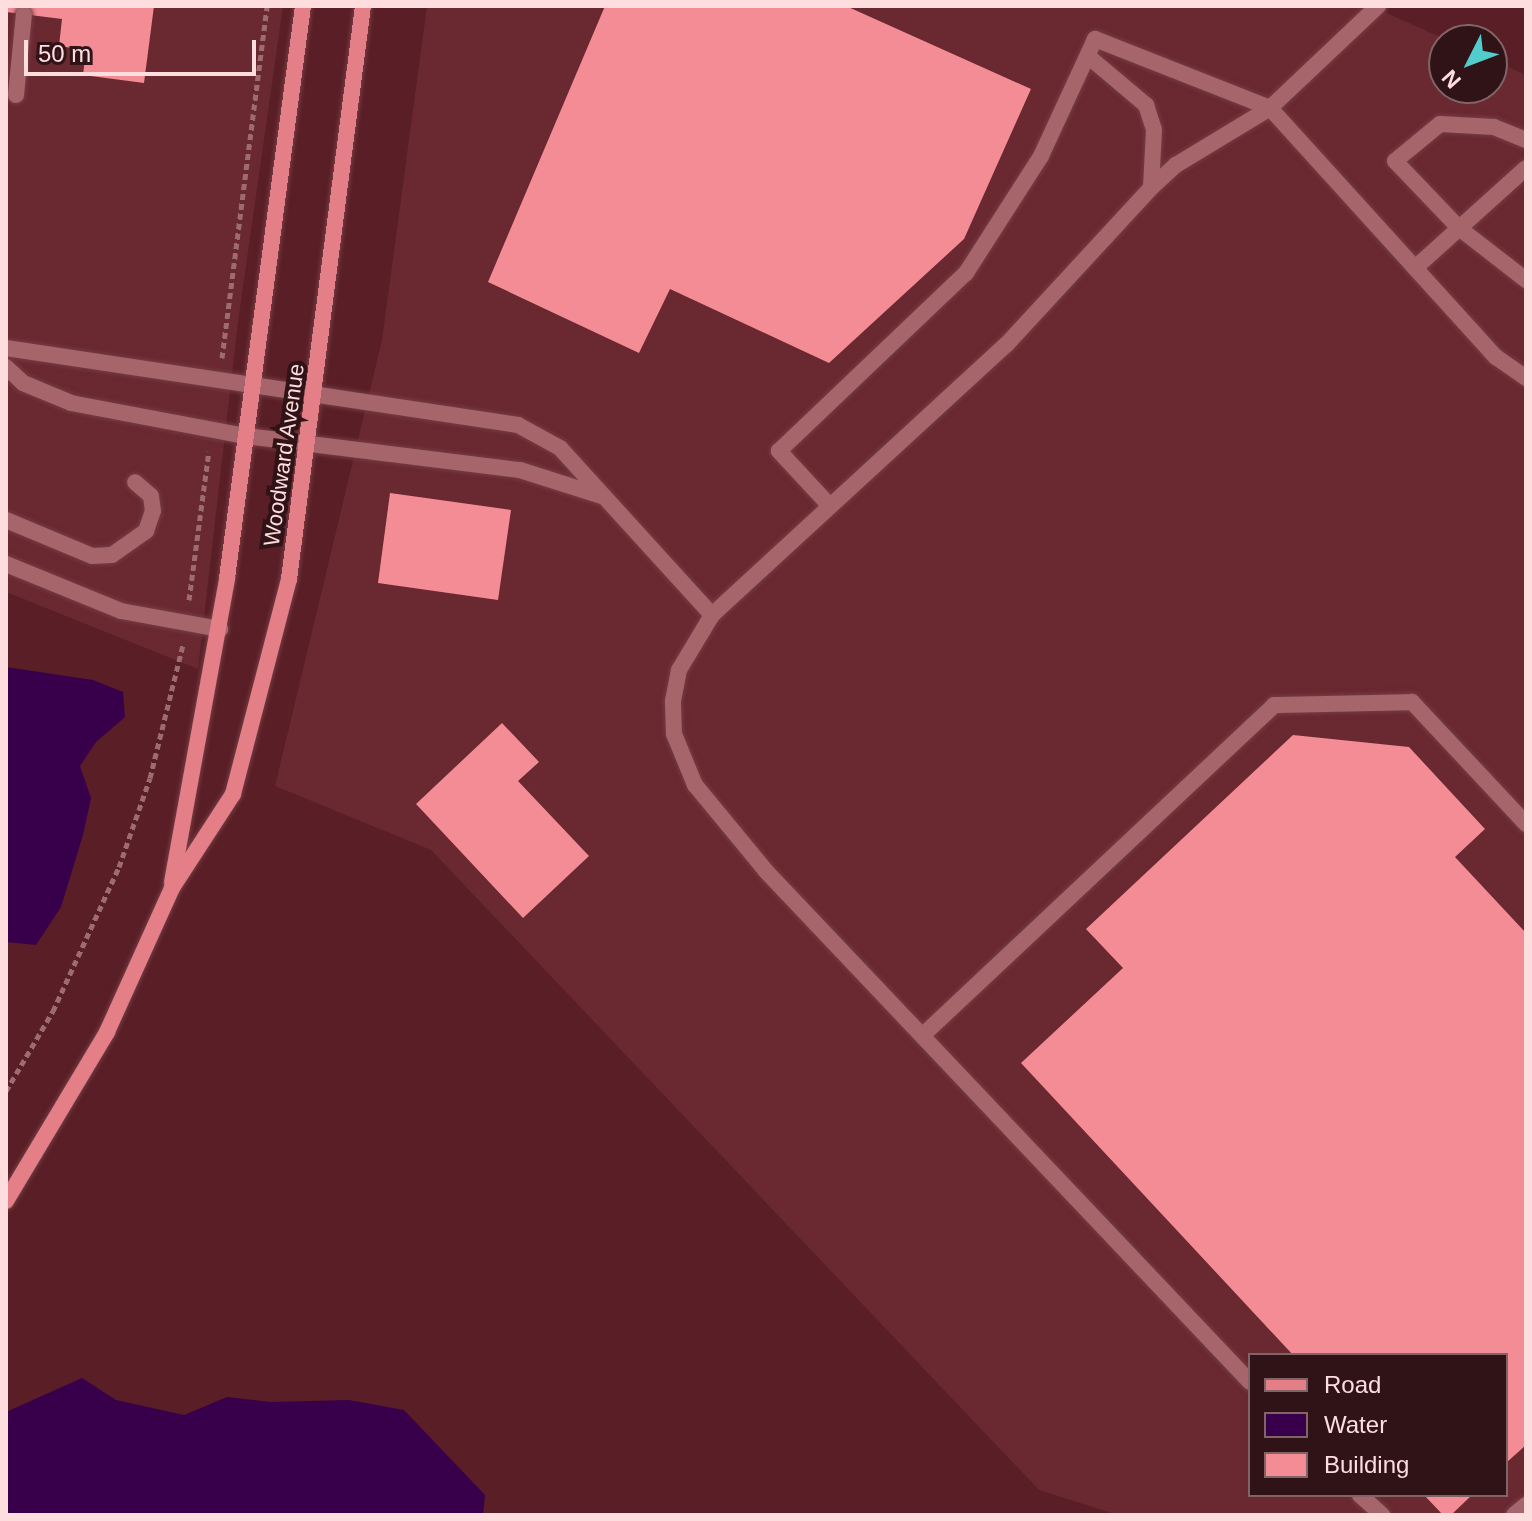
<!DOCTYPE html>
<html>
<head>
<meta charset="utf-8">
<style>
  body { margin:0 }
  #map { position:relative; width:1532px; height:1521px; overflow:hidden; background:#5a1e26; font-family:Helvetica,sans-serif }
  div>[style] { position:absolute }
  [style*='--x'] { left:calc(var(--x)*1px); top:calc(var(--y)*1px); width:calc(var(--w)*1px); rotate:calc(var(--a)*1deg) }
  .built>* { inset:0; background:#6a2831 }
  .water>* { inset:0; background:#38004b }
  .building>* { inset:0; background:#f48c95 }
  .path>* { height:5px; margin-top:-2.5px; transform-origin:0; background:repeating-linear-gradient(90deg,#9c6c71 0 6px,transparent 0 10px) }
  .roads { filter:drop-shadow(0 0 2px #743d43) drop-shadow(0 0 2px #743d43) }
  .lane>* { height:16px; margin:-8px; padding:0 8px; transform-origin:8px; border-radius:8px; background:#a6656a }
  .secondary>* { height:16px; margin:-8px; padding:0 8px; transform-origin:8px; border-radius:8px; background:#e47e87 }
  span { translate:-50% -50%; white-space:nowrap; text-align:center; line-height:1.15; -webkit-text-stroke:8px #2f1316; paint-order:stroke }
  .street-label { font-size:22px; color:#fdddde }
  .frame { position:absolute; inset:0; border:8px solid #fdddde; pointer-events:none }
  .legend { position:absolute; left:1248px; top:1353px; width:260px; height:144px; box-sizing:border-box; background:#2f1316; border:2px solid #816466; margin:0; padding:10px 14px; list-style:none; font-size:24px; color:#fdddde }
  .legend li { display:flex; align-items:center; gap:16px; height:40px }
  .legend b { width:40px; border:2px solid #816466 }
  .north { position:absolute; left:1428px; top:24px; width:80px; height:80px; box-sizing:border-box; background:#2f1316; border:2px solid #816466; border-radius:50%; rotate:228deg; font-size:22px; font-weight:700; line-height:32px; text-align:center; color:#fdddde }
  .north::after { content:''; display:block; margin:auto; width:28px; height:36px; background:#52cdcd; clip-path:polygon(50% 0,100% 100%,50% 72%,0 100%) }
  .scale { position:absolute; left:24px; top:40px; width:232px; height:36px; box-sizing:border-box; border:4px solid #fdddde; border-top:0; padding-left:10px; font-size:24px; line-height:28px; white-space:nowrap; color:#fdddde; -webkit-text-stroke:6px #2f1316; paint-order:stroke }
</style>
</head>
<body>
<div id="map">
  <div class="built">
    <div style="clip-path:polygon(6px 6px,283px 6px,238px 322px,198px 669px,6px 592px)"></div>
    <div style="clip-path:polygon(evenodd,427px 6px,1371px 6px,1447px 40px,1444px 88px,1492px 88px,1492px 60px,1526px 75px,1526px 1515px,1118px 1515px,1039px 1490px,431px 850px,275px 786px,382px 340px,427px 6px,1250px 1355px,1506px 1355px,1506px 1495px,1250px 1495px,1250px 1355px)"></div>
  </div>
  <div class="water">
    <div style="clip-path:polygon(6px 667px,93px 680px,123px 692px,125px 717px,96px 742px,80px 766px,91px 798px,83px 835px,61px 907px,36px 945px,6px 942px)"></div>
    <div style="clip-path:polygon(82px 1378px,116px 1400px,184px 1415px,227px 1397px,271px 1402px,349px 1400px,404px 1410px,485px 1495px,483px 1515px,6px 1515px,6px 1412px)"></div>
  </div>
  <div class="building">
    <div style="clip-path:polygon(6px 6px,154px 6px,144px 83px,83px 75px,86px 50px,59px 46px,62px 19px,6px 12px)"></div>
    <div style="clip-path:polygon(605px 6px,846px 6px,1031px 89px,964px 239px,829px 363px,670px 289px,639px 353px,488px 282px)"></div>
    <div style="clip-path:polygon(390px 493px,511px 510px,498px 600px,378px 583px)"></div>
    <div style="clip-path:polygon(502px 723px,539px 762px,518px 781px,589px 856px,523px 918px,416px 804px)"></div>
    <div style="clip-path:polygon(1293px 735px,1409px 747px,1485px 829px,1455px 857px,1526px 933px,1526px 1445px,1506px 1463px,1506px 1355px,1293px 1355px,1021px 1063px,1123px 968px,1086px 929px)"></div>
    <div style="clip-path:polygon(1424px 1495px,1472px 1495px,1451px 1515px,1443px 1515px)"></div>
  </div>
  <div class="path">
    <div style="--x:222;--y:358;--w:355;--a:-82.7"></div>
    <div style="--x:189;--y:600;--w:150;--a:-82.4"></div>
    <div style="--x:6;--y:1091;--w:93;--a:-59.6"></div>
    <div style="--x:53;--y:1011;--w:158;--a:-65.4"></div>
    <div style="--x:119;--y:867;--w:94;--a:-70.8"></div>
    <div style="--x:150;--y:778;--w:137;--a:-76.1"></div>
  </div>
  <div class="roads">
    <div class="lane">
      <div style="--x:1089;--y:57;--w:75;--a:40.1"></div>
      <div style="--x:1146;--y:105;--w:26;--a:72"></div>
      <div style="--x:1154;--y:130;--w:58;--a:93"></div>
      <div style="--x:16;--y:95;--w:81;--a:-84.4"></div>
      <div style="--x:1526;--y:140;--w:35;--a:-158"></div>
      <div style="--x:1494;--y:127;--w:54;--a:-176.8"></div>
      <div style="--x:1440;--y:124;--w:58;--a:140.6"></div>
      <div style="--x:1395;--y:161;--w:93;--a:46.3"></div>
      <div style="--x:1459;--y:228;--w:85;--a:37.8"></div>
      <div style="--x:1415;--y:268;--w:149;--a:-42"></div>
      <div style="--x:6;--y:348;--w:518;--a:8.55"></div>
      <div style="--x:518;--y:425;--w:48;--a:28.7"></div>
      <div style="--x:560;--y:448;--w:226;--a:47.7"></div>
      <div style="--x:6;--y:367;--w:23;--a:43"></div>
      <div style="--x:23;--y:383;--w:52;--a:22.6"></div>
      <div style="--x:71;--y:403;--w:178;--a:10.7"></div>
      <div style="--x:246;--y:436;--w:276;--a:7.1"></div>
      <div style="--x:520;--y:470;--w:86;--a:17.6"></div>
      <div style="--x:829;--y:505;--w:74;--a:-132.8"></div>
      <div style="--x:779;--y:451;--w:258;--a:-43.6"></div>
      <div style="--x:966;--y:273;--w:139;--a:-57.3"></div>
      <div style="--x:1041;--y:156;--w:129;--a:-65.2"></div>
      <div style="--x:1095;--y:39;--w:188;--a:21.5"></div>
      <div style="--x:1270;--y:108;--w:336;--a:47.8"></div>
      <div style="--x:1496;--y:357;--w:37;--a:35"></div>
      <div style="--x:6;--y:520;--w:93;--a:22.7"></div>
      <div style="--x:92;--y:556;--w:20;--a:-3"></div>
      <div style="--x:112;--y:555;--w:42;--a:-35.2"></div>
      <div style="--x:146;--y:531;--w:21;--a:-71"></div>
      <div style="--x:153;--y:511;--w:15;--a:-98"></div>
      <div style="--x:151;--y:496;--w:21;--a:-139"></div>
      <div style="--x:6;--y:564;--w:124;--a:22.2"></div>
      <div style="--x:121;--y:611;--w:101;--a:10.3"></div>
      <div style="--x:923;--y:1035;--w:482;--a:-43.2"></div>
      <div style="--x:1274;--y:705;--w:138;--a:-1.2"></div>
      <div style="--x:1412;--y:702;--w:167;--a:46.9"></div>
      <div style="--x:1250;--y:1382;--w:704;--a:-133.45"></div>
      <div style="--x:766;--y:871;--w:112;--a:-129.5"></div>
      <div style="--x:695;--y:785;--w:55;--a:-112.4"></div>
      <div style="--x:674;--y:734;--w:33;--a:-92"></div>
      <div style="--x:673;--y:701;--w:32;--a:-79"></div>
      <div style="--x:679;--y:670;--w:64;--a:-59"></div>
      <div style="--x:712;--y:615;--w:399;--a:-42.6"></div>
      <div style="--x:1006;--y:345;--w:214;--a:-47.3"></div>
      <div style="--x:1151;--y:188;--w:34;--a:-43"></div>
      <div style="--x:1176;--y:165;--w:110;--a:-31.2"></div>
      <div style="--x:1270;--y:108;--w:149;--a:-43.4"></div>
      <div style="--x:1360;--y:1495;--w:30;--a:42"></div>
      <div style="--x:1514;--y:1515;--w:16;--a:-40"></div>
    </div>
    <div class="secondary">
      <div style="--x:172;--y:882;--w:309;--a:-79.7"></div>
      <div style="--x:227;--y:578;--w:577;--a:-82.43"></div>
      <div style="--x:6;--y:1201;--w:197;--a:-59.1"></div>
      <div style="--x:107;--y:1032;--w:158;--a:-65.7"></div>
      <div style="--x:172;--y:888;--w:112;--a:-57"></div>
      <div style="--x:233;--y:794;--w:222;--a:-75.4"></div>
      <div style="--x:289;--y:579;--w:578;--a:-82.64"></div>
    </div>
  </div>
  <div class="street-label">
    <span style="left:284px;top:455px;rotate:-82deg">Woodward Avenue</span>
  </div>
  <div class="frame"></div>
  <ul class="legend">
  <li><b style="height:10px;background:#e47e87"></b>Road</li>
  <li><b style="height:22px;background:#38004b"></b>Water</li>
  <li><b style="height:22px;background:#f48c95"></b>Building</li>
  </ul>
  <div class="north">N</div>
  <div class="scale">50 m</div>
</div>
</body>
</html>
